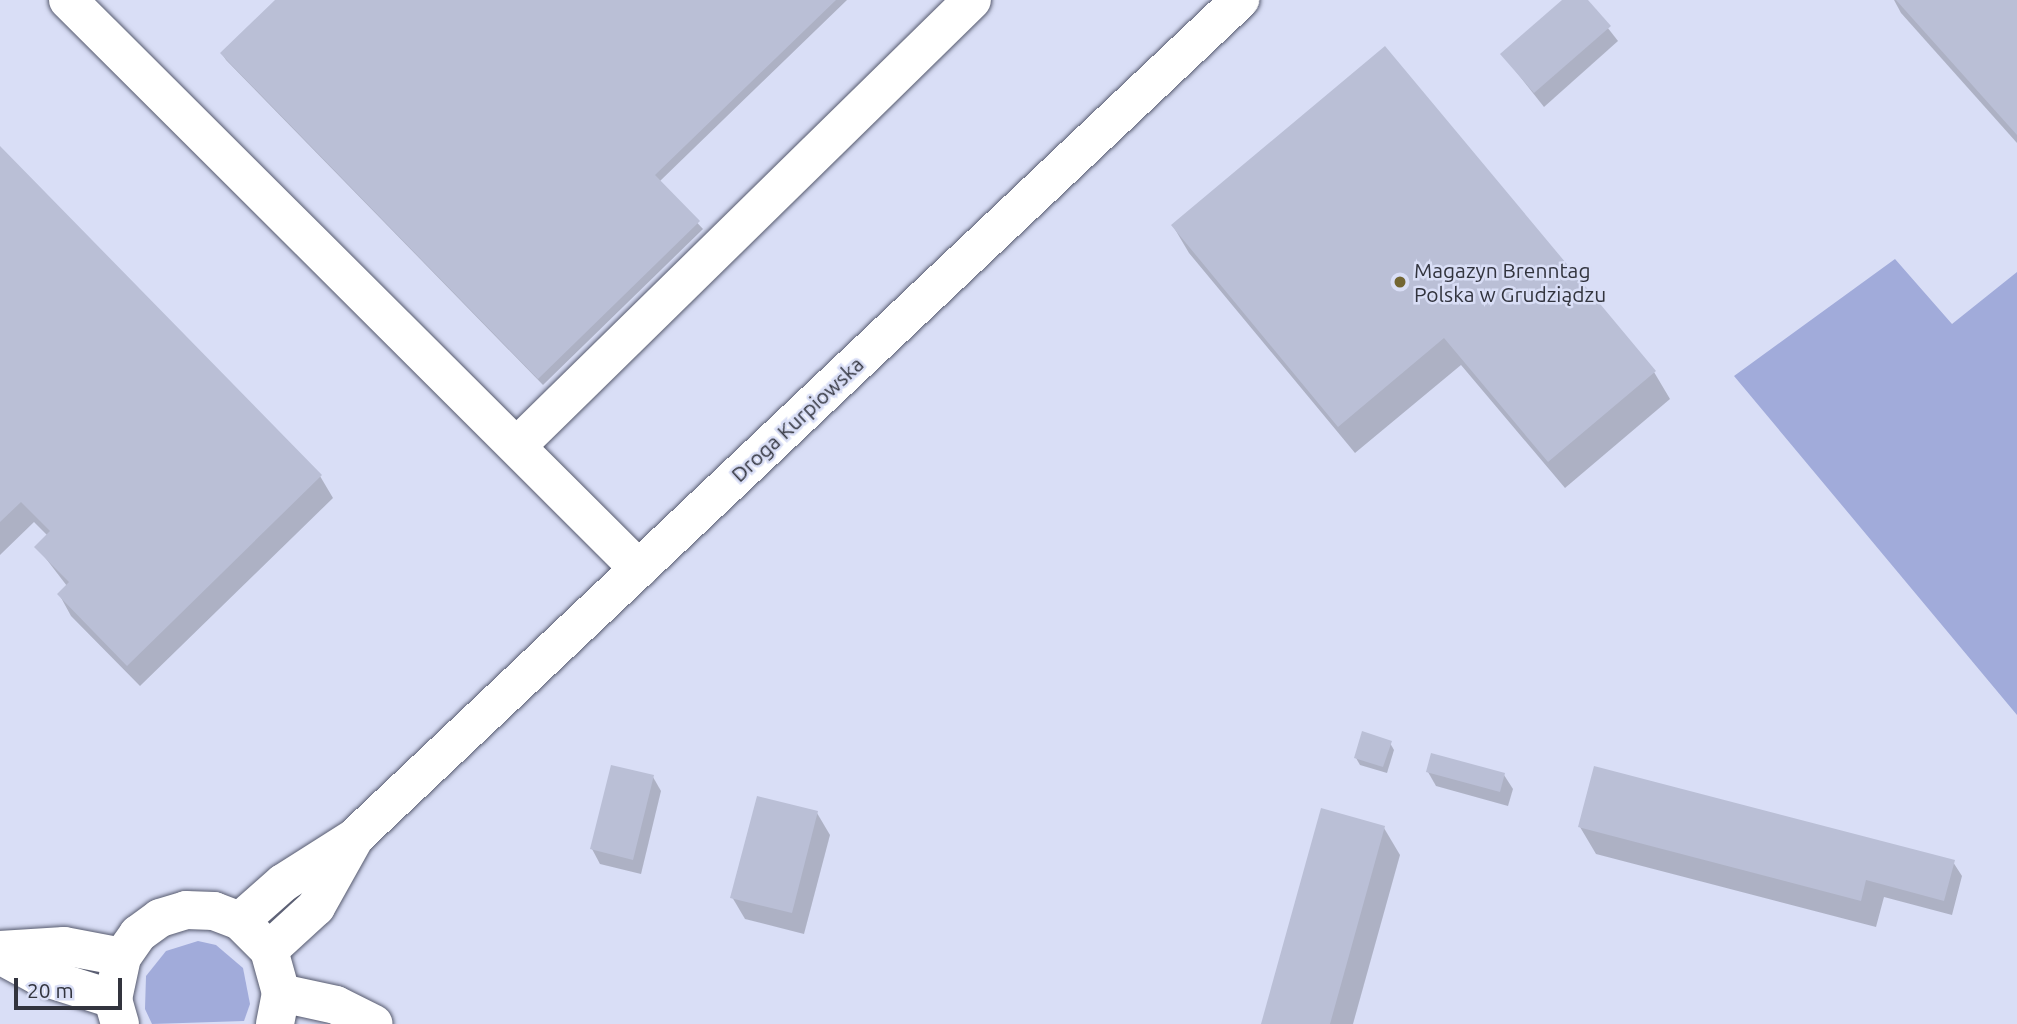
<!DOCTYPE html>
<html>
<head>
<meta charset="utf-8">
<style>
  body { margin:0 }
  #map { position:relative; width:2017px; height:1024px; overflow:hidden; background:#d9def6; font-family:Ubuntu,sans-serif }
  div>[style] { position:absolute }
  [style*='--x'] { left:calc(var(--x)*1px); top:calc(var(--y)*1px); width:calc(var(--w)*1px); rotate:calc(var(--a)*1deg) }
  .green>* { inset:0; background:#a1abda }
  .shadow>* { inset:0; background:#0003 }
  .building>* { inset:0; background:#babfd6 }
  .roads { filter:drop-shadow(0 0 2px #565a6e) drop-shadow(0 0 2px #565a6e) }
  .minor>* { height:38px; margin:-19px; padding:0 19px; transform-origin:19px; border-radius:19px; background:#fff }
  .dots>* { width:19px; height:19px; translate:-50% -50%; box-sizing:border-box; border:4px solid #d9def6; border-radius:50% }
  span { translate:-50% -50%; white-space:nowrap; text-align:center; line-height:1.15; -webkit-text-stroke:5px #d9def6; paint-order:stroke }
  .poi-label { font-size:21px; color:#32343e }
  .left { translate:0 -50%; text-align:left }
  .street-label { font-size:21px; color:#32343e }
  .scale { position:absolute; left:14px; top:978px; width:108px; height:32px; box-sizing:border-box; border:4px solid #32343e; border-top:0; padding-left:9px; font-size:21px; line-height:24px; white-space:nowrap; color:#32343e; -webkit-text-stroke:5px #d9def6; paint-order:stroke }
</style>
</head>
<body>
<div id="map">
  <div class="green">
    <div style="clip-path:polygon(1895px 259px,1952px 324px,2017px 272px,2017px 715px,1734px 376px)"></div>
    <div style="clip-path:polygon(198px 941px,216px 945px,243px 968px,250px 1004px,244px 1021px,152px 1024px,145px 1009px,146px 976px,166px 951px)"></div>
  </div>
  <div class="shadow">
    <div style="clip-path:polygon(277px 0,847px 0,659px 182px,703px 229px,543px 385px,226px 60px,222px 54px)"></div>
    <div style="clip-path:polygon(1565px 0,1586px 0,1618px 41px,1544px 107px,1503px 55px)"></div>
    <div style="clip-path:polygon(1894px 0,2017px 0,2017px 143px,1901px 13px)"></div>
    <div style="clip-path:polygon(0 148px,320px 476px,333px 498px,140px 686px,71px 616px,59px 594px,67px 586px,37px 547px,48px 536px,34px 522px,0 555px)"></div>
    <div style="clip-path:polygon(1173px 226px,1654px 372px,1670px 399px,1565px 488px,1461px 365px,1355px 453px,1189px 253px)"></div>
    <div style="clip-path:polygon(1390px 743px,1394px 750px,1387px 773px,1360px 765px,1356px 758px)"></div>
    <div style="clip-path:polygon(1428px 772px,1504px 775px,1513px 789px,1508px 806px,1436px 786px)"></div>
    <div style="clip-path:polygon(653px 777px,661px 791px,641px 874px,600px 864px,592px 849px)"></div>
    <div style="clip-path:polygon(817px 813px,830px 835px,804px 934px,745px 919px,732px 897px)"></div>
    <div style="clip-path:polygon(1580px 827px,1953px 862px,1962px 876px,1952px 915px,1884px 897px,1876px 927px,1596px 854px)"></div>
    <div style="clip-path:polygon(1384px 828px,1400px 855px,1353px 1024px,1263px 1024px)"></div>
  </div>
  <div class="building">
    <div style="clip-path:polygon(275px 0,836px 0,655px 175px,700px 221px,538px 379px,220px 53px)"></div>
    <div style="clip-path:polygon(1562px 0,1588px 0,1611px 26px,1534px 93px,1500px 54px)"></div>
    <div style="clip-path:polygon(1896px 0,2017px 0,2017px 135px)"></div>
    <div style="clip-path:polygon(1385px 46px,1656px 371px,1548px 462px,1444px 338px,1338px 427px,1171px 225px)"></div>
    <div style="clip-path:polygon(0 146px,322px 475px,127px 666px,57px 594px,69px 582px,34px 547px,50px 531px,21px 502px,0 522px)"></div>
    <div style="clip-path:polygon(1362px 731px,1392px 741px,1383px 767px,1354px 758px)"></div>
    <div style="clip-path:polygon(1431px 753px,1505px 773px,1500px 792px,1426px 772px)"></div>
    <div style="clip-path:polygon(611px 765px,654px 775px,633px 860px,590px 849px)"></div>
    <div style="clip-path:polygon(1594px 766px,1955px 860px,1944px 901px,1866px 880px,1861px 901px,1578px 827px)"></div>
    <div style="clip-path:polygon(757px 796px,818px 811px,792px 913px,730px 898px)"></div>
    <div style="clip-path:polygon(1321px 808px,1385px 826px,1330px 1024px,1261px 1024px)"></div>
  </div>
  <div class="roads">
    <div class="minor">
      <div style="--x:68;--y:0;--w:806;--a:44.9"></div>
      <div style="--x:517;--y:446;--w:637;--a:-44.43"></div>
      <div style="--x:240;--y:921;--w:57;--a:-41.5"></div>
      <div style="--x:283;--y:883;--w:84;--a:-32.4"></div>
      <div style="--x:354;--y:838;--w:1220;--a:-43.41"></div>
      <div style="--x:0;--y:950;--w:64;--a:-3.6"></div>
      <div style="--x:64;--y:946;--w:59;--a:10.7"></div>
      <div style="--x:269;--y:950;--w:64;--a:-42.5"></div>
      <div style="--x:316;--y:907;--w:78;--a:-60.8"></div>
      <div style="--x:0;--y:955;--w:42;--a:28.4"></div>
      <div style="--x:37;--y:975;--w:80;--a:17.5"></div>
      <div style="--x:281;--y:993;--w:56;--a:12.3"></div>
      <div style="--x:336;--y:1005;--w:42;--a:26.6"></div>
      <div style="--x:120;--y:1024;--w:26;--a:-106"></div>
      <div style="--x:113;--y:999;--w:43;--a:-77.9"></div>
      <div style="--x:122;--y:957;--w:28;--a:-55"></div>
      <div style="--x:138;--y:934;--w:27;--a:-36"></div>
      <div style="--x:160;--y:918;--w:27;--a:-17"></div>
      <div style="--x:186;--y:910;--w:28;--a:2"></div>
      <div style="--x:214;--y:911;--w:28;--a:21"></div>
      <div style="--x:240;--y:921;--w:41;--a:45"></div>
      <div style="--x:269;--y:950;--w:45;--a:74.4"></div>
      <div style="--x:281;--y:993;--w:32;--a:101"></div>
    </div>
  </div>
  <div class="dots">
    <div style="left:1400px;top:282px;background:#736633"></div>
  </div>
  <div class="poi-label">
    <span class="left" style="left:1414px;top:282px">Magazyn Brenntag<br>Polska w Grudziądzu</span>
  </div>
  <div class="street-label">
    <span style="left:797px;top:419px;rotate:-43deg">Droga Kurpiowska</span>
  </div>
  <div class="scale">20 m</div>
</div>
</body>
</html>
